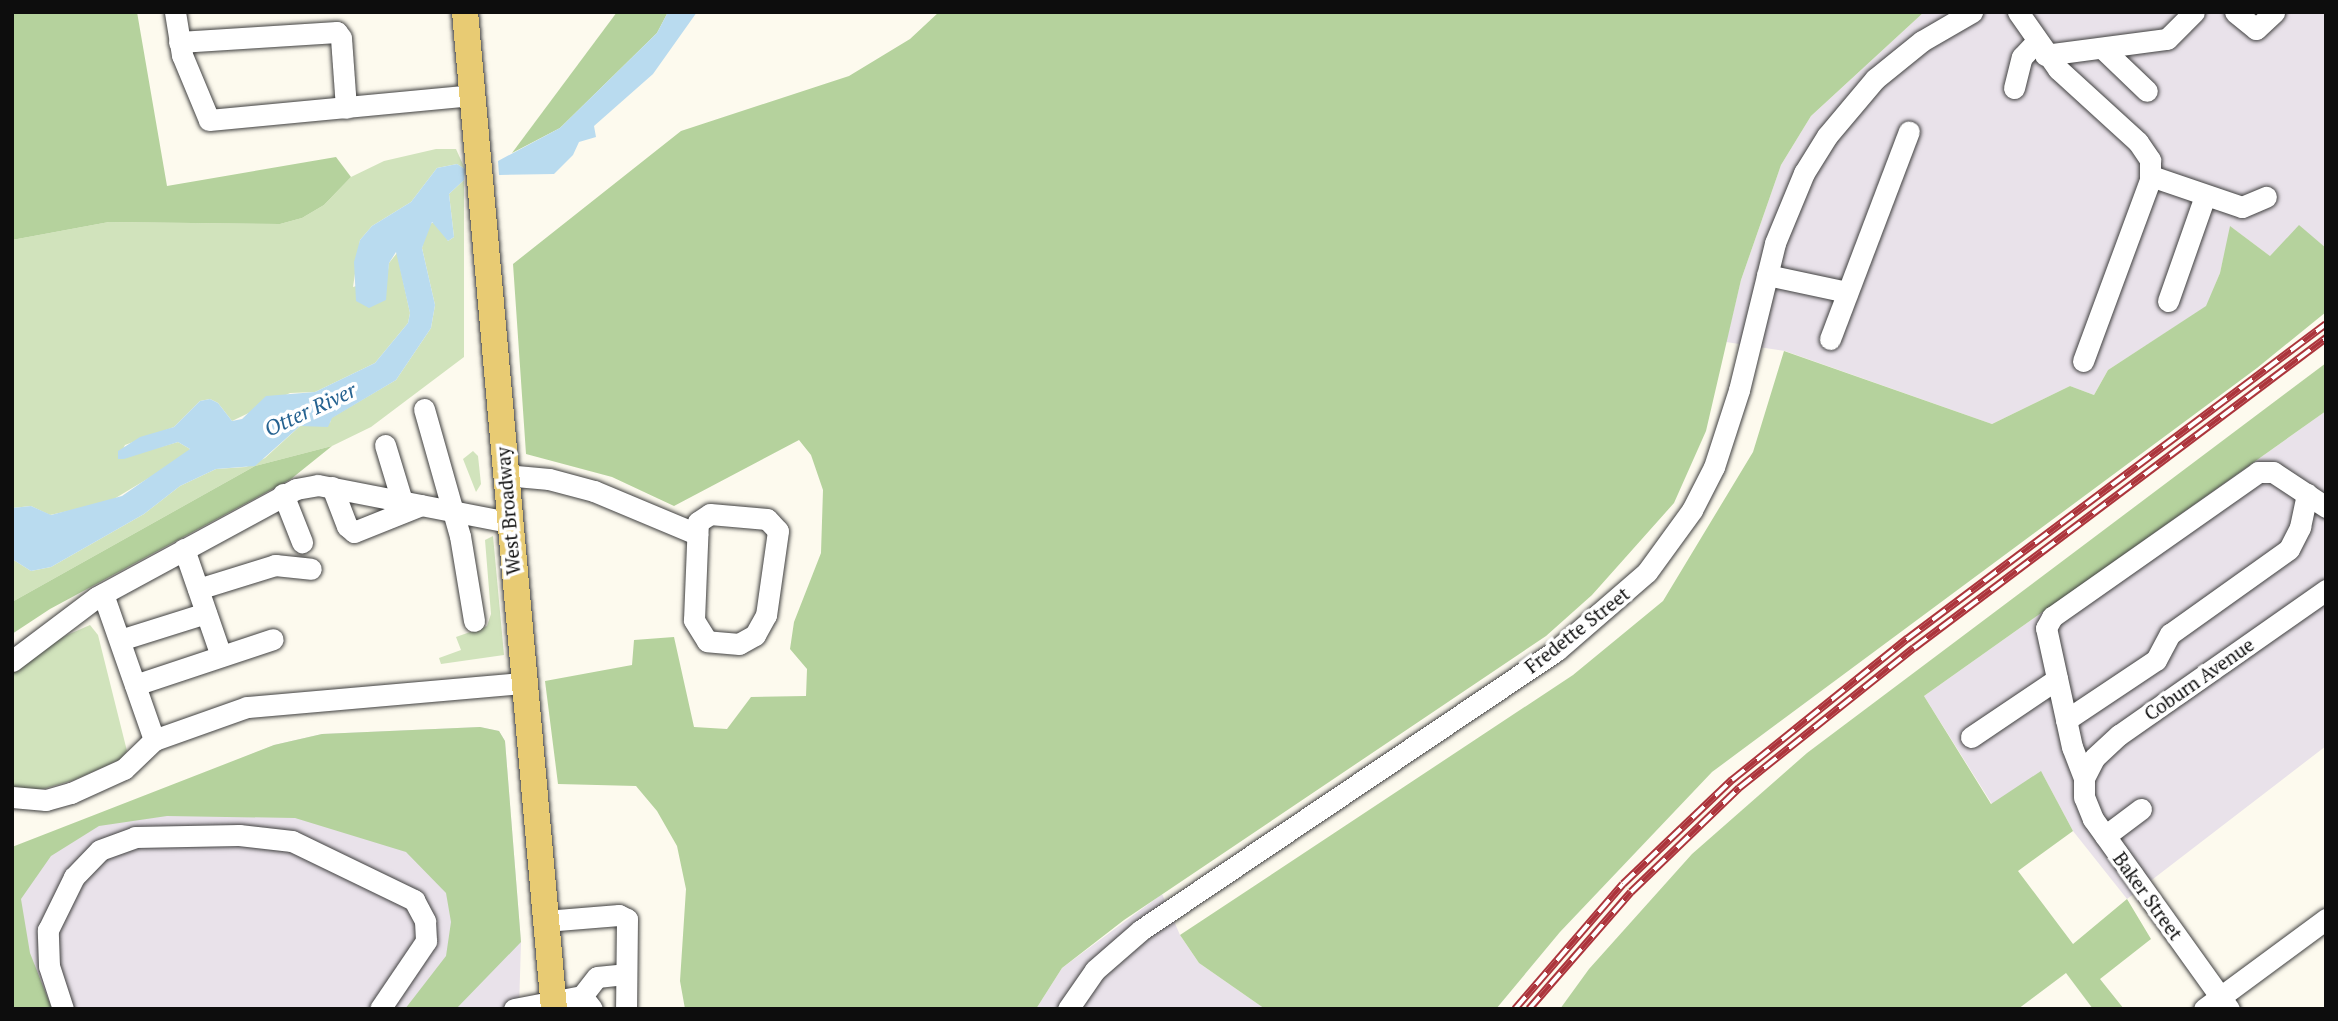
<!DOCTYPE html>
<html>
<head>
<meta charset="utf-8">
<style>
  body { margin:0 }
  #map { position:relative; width:2338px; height:1021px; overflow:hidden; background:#fdfaee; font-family:"PT Serif",serif }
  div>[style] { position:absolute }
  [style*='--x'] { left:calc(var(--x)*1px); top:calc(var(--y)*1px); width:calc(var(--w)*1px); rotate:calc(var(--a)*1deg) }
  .industrial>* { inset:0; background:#e9e2ea }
  .green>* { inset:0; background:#d1e3bc }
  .forest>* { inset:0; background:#b5d29d }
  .water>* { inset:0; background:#b9dbef }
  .roads { filter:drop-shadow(0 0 2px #404040) drop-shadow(0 0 2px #404040) }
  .minor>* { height:21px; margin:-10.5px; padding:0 10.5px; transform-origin:10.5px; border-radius:10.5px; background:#fff }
  .major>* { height:26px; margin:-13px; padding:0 13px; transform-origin:13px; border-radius:13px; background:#e8cb73 }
  .rail>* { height:8px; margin-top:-4px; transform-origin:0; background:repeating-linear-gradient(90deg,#fff 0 16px,#ac353c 0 32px); box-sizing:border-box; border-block:2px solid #ac353c }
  span { translate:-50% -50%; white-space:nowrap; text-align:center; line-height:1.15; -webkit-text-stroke:7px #fff; paint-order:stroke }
  .street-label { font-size:19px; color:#0d0d0d }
  .water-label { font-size:21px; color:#256290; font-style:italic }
  .frame { position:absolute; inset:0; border:14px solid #0d0d0d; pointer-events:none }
</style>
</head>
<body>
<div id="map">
  <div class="industrial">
    <div style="clip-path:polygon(1924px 12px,2326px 12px,2326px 248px,2299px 226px,2270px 256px,2231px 227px,2220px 273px,2207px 306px,2108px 370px,2094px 395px,2070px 386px,1992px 424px,1785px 351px,1726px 342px,1741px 280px,1781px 165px,1811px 116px)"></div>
    <div style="clip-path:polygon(2326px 411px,2326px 746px,2127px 899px,2073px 831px,2043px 775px,1992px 804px,1924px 696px)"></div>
    <div style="clip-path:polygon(480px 727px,499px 731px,505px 741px,521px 942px,519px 1009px,12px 1009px,12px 852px,274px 745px,322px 734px)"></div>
    <div style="clip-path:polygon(1162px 894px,1180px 935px,1199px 963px,1265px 1009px,1036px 1009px,1062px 968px)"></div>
  </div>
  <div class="green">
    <div style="clip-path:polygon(436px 149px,456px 149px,465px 169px,457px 164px,437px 168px,411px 202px,372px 226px,360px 240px,353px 287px,387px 277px,389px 263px,397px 253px,410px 313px,408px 323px,375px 363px,315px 392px,290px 393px,232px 421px,218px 403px,210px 399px,200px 401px,174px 427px,125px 445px,118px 459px,178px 442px,190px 449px,187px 455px,109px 502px,50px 515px,31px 506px,12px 508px,12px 240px,109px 222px,280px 224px,302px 218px,324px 205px,351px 177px,384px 161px)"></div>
    <div style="clip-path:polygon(464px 180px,464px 357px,371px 427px,332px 446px,255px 466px,12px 602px,12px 559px,31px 571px,51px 567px,144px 514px,180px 486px,216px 469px,246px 467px,265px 458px,300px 426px,330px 423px,331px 418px,396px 380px,431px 328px,435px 305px,422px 248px,428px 224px,437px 222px,448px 241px,454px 237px,449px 194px)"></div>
    <div style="clip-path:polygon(473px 451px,478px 456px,481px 484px,476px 492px,463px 459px)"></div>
    <div style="clip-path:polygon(493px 536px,504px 655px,441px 664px,439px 658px,461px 650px,456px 637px,487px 626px,491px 614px,485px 540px)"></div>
    <div style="clip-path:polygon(90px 625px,98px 635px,127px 751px,121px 759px,74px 780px,29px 793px,12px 791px,12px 669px,56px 640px)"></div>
  </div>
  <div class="forest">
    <div style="clip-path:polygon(12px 12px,137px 12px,167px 186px,336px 157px,351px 177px,324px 205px,302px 218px,280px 224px,109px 222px,12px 240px)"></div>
    <div style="clip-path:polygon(617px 12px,668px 12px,657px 33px,560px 128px,512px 153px)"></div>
    <div style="clip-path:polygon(939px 12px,1924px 12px,1811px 116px,1781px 165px,1741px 280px,1706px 431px,1674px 503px,1592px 595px,1546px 636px,1124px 920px,1062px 968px,1036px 1009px,685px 1009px,680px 981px,686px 889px,677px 846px,657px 811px,636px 786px,558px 784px,545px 681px,632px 665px,634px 640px,674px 637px,694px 727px,727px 729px,751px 697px,806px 696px,807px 669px,790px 649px,794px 622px,821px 553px,823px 490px,811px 455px,799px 440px,674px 506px,612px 477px,526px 454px,513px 264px,681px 131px,849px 76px,910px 39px)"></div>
    <div style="clip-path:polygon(2299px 225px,2326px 248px,2326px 312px,2257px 368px,1712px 772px,1560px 932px,1496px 1009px,1265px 1009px,1199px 963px,1180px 935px,1573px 675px,1663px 601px,1753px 452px,1784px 351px,1992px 424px,2070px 386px,2094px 395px,2108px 370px,2206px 306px,2220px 273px,2230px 226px,2270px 256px)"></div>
    <div style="clip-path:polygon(2326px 363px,2326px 411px,1924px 696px,1991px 804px,2041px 771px,2073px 831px,2018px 871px,2073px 944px,2127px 899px,2151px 939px,2100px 979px,2124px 1009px,2093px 1009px,2066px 973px,2018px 1009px,1560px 1009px,1589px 969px,1692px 854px,1807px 753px)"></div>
    <div style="clip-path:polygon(332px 446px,291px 479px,50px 609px,12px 634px,12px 602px,255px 466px)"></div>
    <div style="clip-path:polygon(480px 727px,499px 731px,505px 741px,521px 942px,456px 1009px,405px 1009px,446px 956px,451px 922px,446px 893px,406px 852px,295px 818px,167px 816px,99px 826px,51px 856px,21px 899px,30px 953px,52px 1009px,12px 1009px,12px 847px,274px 745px,322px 734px)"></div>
  </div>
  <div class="water">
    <div style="clip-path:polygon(668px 12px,697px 12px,653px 74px,594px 126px,596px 137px,579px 142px,573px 155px,554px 174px,499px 175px,498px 161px,560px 128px,657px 33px)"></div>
    <div style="clip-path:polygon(457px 164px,465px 169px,464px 180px,449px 194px,454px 237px,448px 241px,432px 222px,422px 248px,435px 305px,431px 328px,396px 380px,332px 418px,328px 427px,300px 426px,255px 466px,216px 469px,180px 486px,144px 514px,51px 567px,31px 571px,12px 559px,12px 508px,31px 506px,51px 515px,122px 496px,190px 449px,178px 442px,124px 459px,118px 459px,118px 451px,140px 437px,174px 427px,200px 401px,210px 399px,218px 403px,232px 421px,242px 419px,266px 396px,315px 392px,375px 363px,408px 323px,410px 313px,396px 252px,389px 263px,386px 300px,369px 308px,356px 301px,354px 262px,360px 240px,372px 226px,411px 202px,437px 168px)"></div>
  </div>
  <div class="roads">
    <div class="minor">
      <div style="--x:175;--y:12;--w:44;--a:80.8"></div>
      <div style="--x:182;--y:55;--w:70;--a:67.4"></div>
      <div style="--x:209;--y:120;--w:264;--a:-5.4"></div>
      <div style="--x:2018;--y:12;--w:70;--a:54.9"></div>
      <div style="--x:2058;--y:69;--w:108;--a:42.4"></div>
      <div style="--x:2138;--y:142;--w:22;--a:56"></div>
      <div style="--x:2150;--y:160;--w:20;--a:90"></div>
      <div style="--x:2150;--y:180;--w:193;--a:110.3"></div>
      <div style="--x:2235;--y:12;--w:27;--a:39"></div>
      <div style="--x:2256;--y:29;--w:25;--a:-43"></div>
      <div style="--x:179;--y:42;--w:158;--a:-3.6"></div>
      <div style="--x:337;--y:32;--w:7;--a:56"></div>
      <div style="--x:341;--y:38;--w:70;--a:85.9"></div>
      <div style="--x:2102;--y:48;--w:62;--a:43.7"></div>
      <div style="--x:2045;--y:55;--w:123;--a:-7.5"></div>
      <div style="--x:2167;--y:39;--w:38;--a:-45"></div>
      <div style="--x:2014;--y:88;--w:32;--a:-76"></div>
      <div style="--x:2022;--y:57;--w:21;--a:-47"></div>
      <div style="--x:2151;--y:176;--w:96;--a:18.8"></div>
      <div style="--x:2242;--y:207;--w:26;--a:-23"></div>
      <div style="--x:1767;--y:275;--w:82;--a:12"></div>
      <div style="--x:2168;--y:301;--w:111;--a:-70.6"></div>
      <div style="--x:1830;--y:339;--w:222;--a:-69.2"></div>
      <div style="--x:424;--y:409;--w:132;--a:74.2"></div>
      <div style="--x:460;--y:536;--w:86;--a:80.6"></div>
      <div style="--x:385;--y:445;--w:59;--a:73.1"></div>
      <div style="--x:505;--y:475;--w:44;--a:5.2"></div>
      <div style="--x:549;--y:479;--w:47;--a:14.9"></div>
      <div style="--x:594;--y:491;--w:112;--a:22.7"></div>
      <div style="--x:332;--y:487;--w:42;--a:69"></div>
      <div style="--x:347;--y:526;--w:9;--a:41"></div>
      <div style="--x:354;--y:532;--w:72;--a:-21.9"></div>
      <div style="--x:283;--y:494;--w:52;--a:68.4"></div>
      <div style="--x:710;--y:514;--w:57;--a:5"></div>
      <div style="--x:767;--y:519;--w:16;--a:47"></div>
      <div style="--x:778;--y:531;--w:85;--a:98.1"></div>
      <div style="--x:766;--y:615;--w:23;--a:119"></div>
      <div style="--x:755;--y:635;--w:18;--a:151"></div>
      <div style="--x:739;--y:644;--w:32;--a:-175"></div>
      <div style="--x:707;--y:641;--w:25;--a:-122"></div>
      <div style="--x:694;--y:620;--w:98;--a:-87.7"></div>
      <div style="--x:698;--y:522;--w:14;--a:-34"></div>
      <div style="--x:184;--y:549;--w:113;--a:70.9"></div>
      <div style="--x:198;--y:589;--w:81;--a:-17.3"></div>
      <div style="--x:275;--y:565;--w:36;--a:6"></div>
      <div style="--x:103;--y:594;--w:155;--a:70.7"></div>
      <div style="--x:120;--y:640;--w:90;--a:-17.4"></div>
      <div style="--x:12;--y:661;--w:106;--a:-37"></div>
      <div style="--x:97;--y:597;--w:226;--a:-28.5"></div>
      <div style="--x:296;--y:489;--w:22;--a:-10"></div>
      <div style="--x:318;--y:485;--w:195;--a:11"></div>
      <div style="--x:135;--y:685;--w:145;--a:-18.4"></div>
      <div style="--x:2066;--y:720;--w:108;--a:-33.7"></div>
      <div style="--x:2156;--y:660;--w:30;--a:-62"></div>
      <div style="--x:2170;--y:634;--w:146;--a:-35.5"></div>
      <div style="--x:2289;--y:549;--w:25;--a:-63"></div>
      <div style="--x:2300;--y:527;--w:34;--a:-78"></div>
      <div style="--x:1971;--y:737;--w:104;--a:-34"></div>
      <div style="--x:2084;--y:778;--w:33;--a:-111"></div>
      <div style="--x:2072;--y:747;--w:122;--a:-102.3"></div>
      <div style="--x:2046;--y:628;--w:13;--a:-61"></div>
      <div style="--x:2052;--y:617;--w:252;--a:-35.1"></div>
      <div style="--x:2258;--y:472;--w:15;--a:0"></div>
      <div style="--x:2273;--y:472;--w:64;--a:33.4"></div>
      <div style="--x:12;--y:797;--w:34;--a:5"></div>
      <div style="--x:46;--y:800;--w:26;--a:-16"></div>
      <div style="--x:71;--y:793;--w:58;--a:-24.4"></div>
      <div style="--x:124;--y:769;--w:42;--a:-44"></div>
      <div style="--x:154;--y:740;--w:99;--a:-19.5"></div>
      <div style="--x:247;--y:707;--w:277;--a:-5"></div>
      <div style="--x:2105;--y:836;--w:45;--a:-36.9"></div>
      <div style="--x:545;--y:921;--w:74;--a:-4.6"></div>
      <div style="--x:619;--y:915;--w:9;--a:27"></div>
      <div style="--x:627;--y:919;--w:90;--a:90.6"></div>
      <div style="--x:582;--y:996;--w:24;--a:-52"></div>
      <div style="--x:597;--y:977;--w:28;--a:-6"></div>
      <div style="--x:63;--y:1009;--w:45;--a:-108"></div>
      <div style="--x:49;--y:966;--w:36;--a:-92"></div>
      <div style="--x:48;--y:930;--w:59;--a:-63.9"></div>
      <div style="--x:74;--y:877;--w:37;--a:-46"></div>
      <div style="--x:100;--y:850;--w:37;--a:-20"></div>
      <div style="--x:135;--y:837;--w:104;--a:-1.1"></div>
      <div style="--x:239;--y:835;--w:53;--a:6.5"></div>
      <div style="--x:292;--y:841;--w:136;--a:25.8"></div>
      <div style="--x:414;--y:900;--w:24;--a:62"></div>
      <div style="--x:425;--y:921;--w:20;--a:87"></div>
      <div style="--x:426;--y:941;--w:82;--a:124.1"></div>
      <div style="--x:514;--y:1009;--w:69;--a:-10.8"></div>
      <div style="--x:582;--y:996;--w:16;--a:52"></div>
      <div style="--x:1068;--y:1009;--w:47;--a:-55.3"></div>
      <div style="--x:1095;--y:970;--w:61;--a:-41"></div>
      <div style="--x:1141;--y:930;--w:501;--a:-33.94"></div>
      <div style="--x:1557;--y:650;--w:119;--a:-40.9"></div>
      <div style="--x:1647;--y:572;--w:77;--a:-54"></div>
      <div style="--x:1692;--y:510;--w:48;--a:-62.9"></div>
      <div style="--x:1714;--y:467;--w:81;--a:-72"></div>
      <div style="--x:1739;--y:390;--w:151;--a:-76.2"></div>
      <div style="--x:1775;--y:243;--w:76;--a:-67.5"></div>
      <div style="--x:1804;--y:173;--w:44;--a:-58.1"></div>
      <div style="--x:1827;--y:136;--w:75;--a:-49.9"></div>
      <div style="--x:1875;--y:79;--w:60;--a:-39"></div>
      <div style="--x:1922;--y:41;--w:58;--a:-30.1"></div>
      <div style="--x:2204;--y:1009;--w:152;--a:-36.4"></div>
      <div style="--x:2229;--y:1009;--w:234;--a:-125.6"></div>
      <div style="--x:2093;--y:819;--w:24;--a:-112"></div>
      <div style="--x:2084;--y:797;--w:19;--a:-90"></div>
      <div style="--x:2084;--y:778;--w:22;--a:-63"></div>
      <div style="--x:2094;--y:758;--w:34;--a:-43"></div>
      <div style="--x:2119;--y:735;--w:253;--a:-35"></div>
    </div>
    <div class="major">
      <div style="--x:465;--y:12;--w:1001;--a:84.9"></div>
    </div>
  </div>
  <div class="rail">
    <div style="--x:1515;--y:1009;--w:165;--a:-49.2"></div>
    <div style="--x:1623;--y:884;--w:151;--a:-43.7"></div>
    <div style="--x:1732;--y:780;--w:225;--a:-38.9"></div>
    <div style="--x:1907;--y:639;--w:524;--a:-36.94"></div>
    <div style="--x:1529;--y:1009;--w:155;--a:-48.9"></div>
    <div style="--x:1631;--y:892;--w:150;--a:-43.9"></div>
    <div style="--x:1739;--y:788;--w:224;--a:-38.7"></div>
    <div style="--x:1914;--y:648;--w:516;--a:-36.96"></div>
  </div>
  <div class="street-label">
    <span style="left:508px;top:511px;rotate:-95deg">West Broadway</span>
    <span style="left:1577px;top:630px;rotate:-38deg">Fredette Street</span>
    <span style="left:2199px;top:679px;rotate:-35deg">Coburn Avenue</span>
    <span style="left:2148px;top:896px;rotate:54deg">Baker Street</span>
  </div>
  <div class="water-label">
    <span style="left:310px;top:409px;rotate:-25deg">Otter River</span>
  </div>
  <div class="frame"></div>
</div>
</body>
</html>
